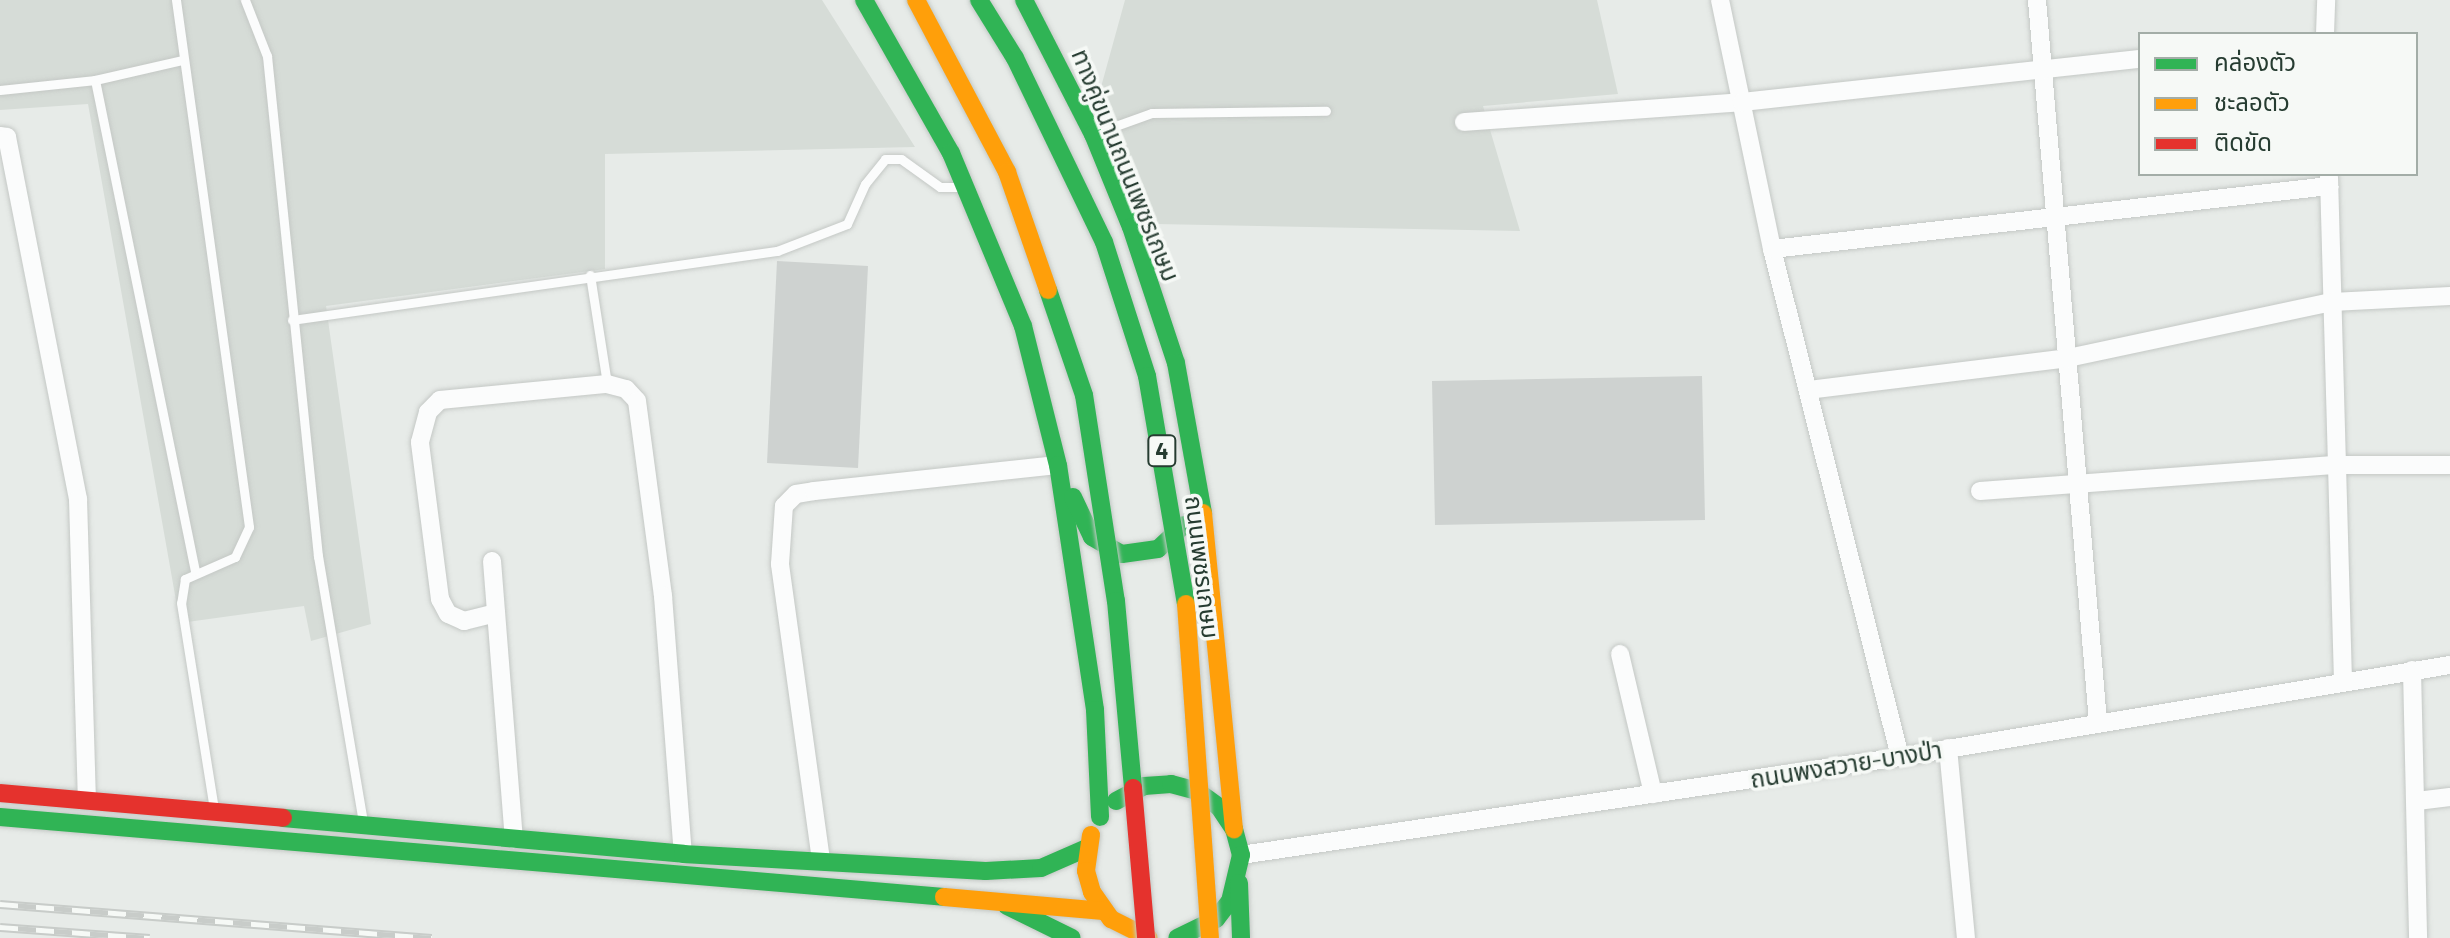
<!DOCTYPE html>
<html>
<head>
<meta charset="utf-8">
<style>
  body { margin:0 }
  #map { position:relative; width:2450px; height:938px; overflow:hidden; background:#e7ebe8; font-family:Barlow,"Noto Sans Thai",sans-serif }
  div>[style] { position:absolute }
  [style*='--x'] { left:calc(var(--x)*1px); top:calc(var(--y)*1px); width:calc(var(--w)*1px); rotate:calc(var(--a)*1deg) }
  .built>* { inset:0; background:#d6dcd7 }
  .building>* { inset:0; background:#ced2d0 }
  .roads { filter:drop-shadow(0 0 2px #c4c8c5) drop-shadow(0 0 2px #c4c8c5) }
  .lane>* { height:9px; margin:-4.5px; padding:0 4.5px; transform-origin:4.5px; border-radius:4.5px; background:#fbfcfc }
  .street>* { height:18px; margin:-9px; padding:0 9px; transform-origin:9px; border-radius:9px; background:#fbfcfc }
  .fast>* { height:18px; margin:-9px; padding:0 9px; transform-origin:9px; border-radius:9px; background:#30b455 }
  .slow>* { height:18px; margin:-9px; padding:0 9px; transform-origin:9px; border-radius:9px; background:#ff9f0a }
  .jam>* { height:18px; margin:-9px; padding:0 9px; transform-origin:9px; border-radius:9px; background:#e5322d }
  .rail>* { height:9px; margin-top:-4.5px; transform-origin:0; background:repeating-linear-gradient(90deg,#f6f9f6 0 18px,#c8ccc9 0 36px); box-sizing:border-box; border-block:2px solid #c8ccc9 }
  .bridges { filter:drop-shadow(0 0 2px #c3c9c6) drop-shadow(0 0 2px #c3c9c6) }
  .fast-bridge>* { height:18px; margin:-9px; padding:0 9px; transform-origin:9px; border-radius:9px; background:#30b455 }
  .slow-bridge>* { height:18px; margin:-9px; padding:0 9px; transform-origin:9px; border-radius:9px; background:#ff9f0a }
  .jam-bridge>* { height:18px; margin:-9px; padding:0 9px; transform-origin:9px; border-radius:9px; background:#e5322d }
  span { translate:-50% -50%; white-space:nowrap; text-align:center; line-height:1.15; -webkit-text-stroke:7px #f6f9f6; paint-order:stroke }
  .shield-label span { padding:2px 6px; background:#f6f9f6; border:2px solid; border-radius:6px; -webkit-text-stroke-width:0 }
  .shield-label { font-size:22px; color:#263c31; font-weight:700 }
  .street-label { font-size:24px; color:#263c31 }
  .legend { position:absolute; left:2138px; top:32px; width:280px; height:144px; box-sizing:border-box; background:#f6f9f6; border:2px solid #a3ada7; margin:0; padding:10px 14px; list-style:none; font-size:24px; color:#263c31 }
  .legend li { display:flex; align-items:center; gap:16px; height:40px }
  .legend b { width:40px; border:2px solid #a3ada7 }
</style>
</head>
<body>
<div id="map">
  <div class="built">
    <div style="clip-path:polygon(0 0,822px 0,915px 147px,605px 154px,605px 269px,326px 306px,371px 624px,311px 641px,304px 606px,180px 623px,88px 104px,0 110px)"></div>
    <div style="clip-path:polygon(1125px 0,1597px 0,1618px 94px,1483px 106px,1520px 231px,1156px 224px,1101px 87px)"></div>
  </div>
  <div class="building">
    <div style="clip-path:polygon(777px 261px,868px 266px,858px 468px,767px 463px)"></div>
    <div style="clip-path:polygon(1702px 376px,1705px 520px,1435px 525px,1432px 381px)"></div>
  </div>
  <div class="roads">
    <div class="lane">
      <div style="--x:176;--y:0;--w:532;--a:82.11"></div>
      <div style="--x:249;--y:527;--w:33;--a:115"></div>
      <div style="--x:235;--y:557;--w:55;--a:156.3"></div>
      <div style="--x:185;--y:579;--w:24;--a:99"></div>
      <div style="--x:181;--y:603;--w:209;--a:80.9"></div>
      <div style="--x:245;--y:0;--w:60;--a:68.6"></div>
      <div style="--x:267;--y:56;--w:503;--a:84.18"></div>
      <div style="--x:318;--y:556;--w:270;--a:80.4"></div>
      <div style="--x:95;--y:80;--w:501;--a:78.49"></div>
      <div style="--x:0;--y:90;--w:96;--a:-6"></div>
      <div style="--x:95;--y:80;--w:89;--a:-12.9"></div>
      <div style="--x:1096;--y:133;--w:59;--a:-19.7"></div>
      <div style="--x:1152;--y:113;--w:174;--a:-0.7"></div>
      <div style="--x:590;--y:275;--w:110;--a:81.1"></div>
      <div style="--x:292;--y:320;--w:490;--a:-8.1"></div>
      <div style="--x:777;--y:251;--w:75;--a:-21.1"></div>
      <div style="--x:847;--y:224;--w:44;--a:-65.8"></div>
      <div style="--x:865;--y:184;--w:32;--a:-51"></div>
      <div style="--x:885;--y:159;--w:16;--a:0"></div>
      <div style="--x:901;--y:159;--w:48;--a:35.7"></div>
      <div style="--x:940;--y:187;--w:22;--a:0"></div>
    </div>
    <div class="street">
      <div style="--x:1720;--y:0;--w:254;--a:78.2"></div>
      <div style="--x:1772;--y:249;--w:524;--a:75.86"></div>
      <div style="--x:2037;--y:0;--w:725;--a:85.17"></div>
      <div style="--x:2325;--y:34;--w:34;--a:-88"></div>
      <div style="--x:1464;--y:122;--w:279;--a:-4.1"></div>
      <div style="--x:1742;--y:102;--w:400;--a:-6.2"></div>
      <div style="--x:0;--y:136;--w:7;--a:8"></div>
      <div style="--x:7;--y:137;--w:369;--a:78.9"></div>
      <div style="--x:78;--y:499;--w:301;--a:88.3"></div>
      <div style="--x:2329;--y:177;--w:503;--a:88.41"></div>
      <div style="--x:1772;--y:249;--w:561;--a:-6.45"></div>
      <div style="--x:1808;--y:390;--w:262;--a:-7"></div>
      <div style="--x:2068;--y:358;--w:270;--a:-12"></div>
      <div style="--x:2332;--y:302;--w:118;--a:-2.9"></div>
      <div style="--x:1980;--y:491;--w:358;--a:-4.2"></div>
      <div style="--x:2337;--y:465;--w:113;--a:0"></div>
      <div style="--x:492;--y:561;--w:279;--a:85.5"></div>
      <div style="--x:496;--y:613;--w:33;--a:166"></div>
      <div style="--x:464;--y:621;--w:17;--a:-156"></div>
      <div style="--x:448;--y:614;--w:17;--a:-118"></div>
      <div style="--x:440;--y:599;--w:158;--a:-97.3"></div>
      <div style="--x:420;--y:442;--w:31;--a:-75"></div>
      <div style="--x:428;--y:412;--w:17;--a:-45"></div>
      <div style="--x:440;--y:400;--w:168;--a:-5.5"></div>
      <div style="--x:607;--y:384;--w:20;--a:15"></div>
      <div style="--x:626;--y:389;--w:16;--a:47"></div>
      <div style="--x:637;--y:401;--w:197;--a:82.4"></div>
      <div style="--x:663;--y:596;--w:259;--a:85.6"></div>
      <div style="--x:1620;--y:654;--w:144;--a:76.7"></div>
      <div style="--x:2412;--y:670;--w:268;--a:88.7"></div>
      <div style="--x:1948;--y:748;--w:191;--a:84.6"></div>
      <div style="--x:2417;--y:801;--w:33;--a:-7"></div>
      <div style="--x:1241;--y:855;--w:666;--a:-8.46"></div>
      <div style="--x:1900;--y:757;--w:558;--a:-9.5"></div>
      <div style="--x:821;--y:860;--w:299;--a:-97.9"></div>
      <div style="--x:780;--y:564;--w:58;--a:-86.1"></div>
      <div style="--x:784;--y:506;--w:17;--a:-45"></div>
      <div style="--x:796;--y:494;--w:18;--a:-9"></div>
      <div style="--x:814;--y:491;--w:245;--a:-6.1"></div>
    </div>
    <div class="fast">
      <div style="--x:864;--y:0;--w:176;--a:60.4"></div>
      <div style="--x:951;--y:153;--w:187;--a:67.4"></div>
      <div style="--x:1023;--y:326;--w:143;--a:75.9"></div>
      <div style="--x:1058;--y:465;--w:248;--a:81.4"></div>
      <div style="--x:1095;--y:710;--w:107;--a:87.3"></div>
      <div style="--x:1024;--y:0;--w:151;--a:62.8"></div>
      <div style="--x:1093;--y:134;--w:100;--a:67.8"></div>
      <div style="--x:1131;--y:227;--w:143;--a:71.7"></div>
      <div style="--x:1176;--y:363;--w:152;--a:79.8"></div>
      <div style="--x:1073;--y:497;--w:44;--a:64.6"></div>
      <div style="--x:1092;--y:537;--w:34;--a:30"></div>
      <div style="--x:1122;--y:554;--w:36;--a:-8"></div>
      <div style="--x:1158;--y:549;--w:35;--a:-43"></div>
      <div style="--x:1116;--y:801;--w:32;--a:-28"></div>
      <div style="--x:1144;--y:786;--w:27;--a:-4"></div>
      <div style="--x:1171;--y:784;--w:27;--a:15"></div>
      <div style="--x:1197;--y:791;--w:27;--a:36"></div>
      <div style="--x:1219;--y:807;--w:27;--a:56"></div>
      <div style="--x:1234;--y:829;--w:27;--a:75"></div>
      <div style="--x:1241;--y:855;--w:47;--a:103.4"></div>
      <div style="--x:1230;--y:901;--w:23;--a:128"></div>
      <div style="--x:1216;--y:919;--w:43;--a:154"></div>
      <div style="--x:0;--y:817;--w:947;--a:4.84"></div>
      <div style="--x:283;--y:818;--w:402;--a:5.1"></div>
      <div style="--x:683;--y:854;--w:303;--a:3.2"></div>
      <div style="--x:986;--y:871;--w:55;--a:-3.1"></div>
      <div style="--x:1041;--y:868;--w:50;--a:-23.5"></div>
      <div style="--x:1239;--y:883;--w:55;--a:87.9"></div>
      <div style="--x:1007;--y:906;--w:72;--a:26.2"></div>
    </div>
    <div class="slow">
      <div style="--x:1203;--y:513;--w:318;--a:84.4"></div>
      <div style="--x:1091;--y:835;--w:36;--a:98"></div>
      <div style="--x:1086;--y:871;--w:22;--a:74"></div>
      <div style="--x:1092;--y:892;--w:33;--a:55"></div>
      <div style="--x:1111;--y:919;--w:42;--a:26.6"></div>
      <div style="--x:944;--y:897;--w:160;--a:5"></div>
    </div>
    <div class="jam">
      <div style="--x:0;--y:793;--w:284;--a:5"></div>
    </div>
  </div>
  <div class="rail">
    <div style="--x:0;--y:904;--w:433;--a:4.5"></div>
    <div style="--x:0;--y:927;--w:150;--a:4.2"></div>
  </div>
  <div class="bridges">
    <div class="fast-bridge">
      <div style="--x:979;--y:0;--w:68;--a:58.2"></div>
      <div style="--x:1015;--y:58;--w:204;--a:64.2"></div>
      <div style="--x:1104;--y:242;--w:141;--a:72.2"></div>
      <div style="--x:1147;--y:376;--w:231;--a:80.3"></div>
      <div style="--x:1048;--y:290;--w:111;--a:71.1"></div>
      <div style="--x:1084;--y:395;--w:208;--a:81.2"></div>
      <div style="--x:1116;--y:601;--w:188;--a:84.8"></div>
    </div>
    <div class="slow-bridge">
      <div style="--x:916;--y:0;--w:195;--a:62.1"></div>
      <div style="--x:1007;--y:172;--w:125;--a:70.8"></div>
      <div style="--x:1186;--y:604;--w:335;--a:85.9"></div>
    </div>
    <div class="jam-bridge">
      <div style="--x:1133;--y:788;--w:151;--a:85"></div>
    </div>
  </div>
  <div class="shield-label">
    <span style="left:1162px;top:451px">4</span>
  </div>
  <div class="street-label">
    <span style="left:1126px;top:165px;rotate:68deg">ทางคู่ขนานถนนเพชรเกษม</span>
    <span style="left:1203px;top:567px;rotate:83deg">ถนนเพชรเกษม</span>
    <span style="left:1846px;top:764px;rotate:-9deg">ถนนพงสวาย-บางป่า</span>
  </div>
  <ul class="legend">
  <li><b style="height:10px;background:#30b455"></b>คล่องตัว</li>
  <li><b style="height:10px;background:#ff9f0a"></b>ชะลอตัว</li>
  <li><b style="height:10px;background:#e5322d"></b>ติดขัด</li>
  </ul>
</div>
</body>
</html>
